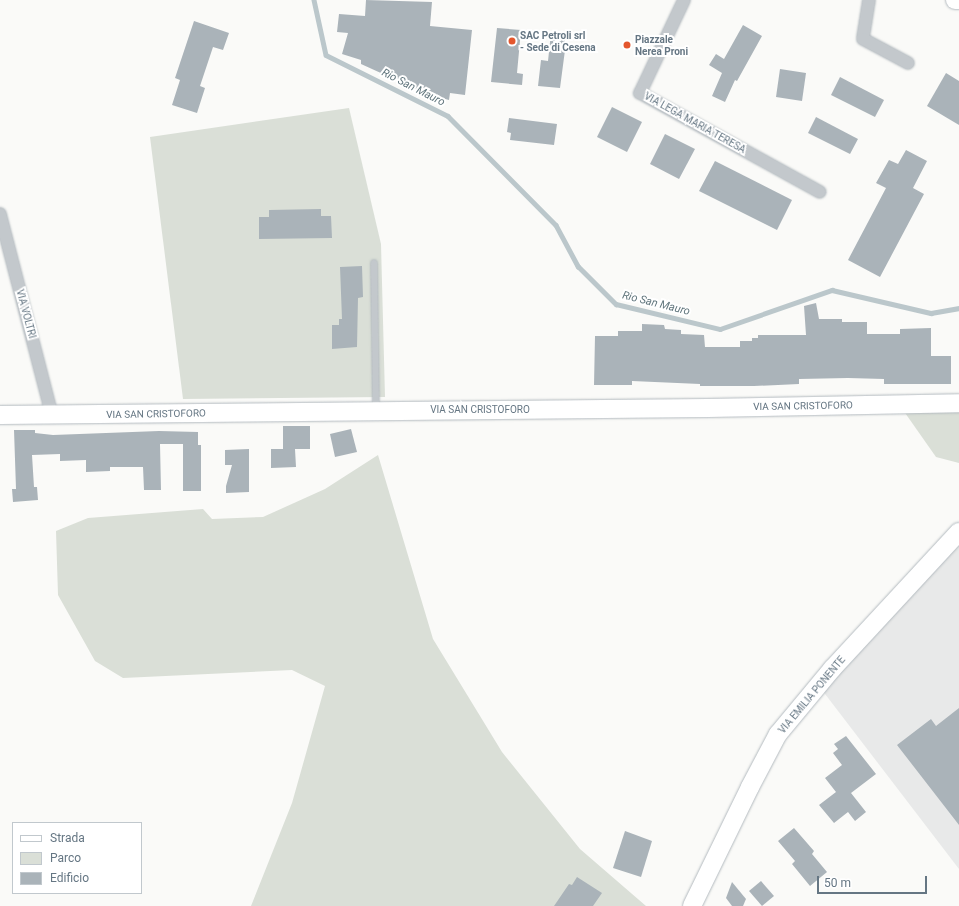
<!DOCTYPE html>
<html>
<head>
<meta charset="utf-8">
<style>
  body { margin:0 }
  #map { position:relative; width:959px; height:906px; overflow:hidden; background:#fafaf8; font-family:Roboto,sans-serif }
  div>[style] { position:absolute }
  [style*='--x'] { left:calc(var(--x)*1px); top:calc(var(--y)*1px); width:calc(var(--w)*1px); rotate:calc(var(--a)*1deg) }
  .built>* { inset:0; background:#e8e9e9 }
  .green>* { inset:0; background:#dadfd7 }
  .stream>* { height:4.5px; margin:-2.25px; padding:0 2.25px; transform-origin:2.25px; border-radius:2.25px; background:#bbc7cb }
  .building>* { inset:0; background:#aab3b9 }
  .roads { filter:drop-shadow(0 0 1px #b3babf) drop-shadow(0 0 1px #b3babf) }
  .lane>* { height:6px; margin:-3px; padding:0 3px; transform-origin:3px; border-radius:3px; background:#c3c8cc }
  .street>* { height:12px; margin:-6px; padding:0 6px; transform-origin:6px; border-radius:6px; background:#c3c8cc }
  .secondary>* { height:18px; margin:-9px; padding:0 9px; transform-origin:9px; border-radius:9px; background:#fff }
  .dots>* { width:11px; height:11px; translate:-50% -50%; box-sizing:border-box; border:2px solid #fff; border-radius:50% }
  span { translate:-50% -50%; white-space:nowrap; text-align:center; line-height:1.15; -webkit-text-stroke:4px #fff; paint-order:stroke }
  .poi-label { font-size:10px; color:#657683; font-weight:700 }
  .left { translate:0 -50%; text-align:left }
  .street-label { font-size:10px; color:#657683 }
  .water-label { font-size:11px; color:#60757c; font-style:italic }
  .legend { position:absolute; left:12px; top:822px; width:130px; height:72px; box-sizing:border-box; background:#fff; border:1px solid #c1c8cd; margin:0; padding:5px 7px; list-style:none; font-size:12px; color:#657683 }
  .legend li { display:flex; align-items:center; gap:8px; height:20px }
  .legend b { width:20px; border:1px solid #c1c8cd }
  .scale { position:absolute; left:817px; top:876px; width:110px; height:18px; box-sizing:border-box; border:2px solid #657683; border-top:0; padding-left:5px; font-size:12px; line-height:14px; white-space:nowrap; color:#657683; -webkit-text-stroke:3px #fff; paint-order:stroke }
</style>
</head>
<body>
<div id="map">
  <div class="built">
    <div style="clip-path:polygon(959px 542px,959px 869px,822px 690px)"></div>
  </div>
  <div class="green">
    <div style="clip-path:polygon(349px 108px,381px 244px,385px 397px,183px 399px,150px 137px)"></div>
    <div style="clip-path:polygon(959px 409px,959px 463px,936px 457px,903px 410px)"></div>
    <div style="clip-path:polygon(378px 455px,433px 639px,502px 752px,580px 849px,646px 906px,251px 906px,292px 803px,325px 686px,292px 670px,123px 678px,95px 661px,58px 595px,56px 531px,88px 518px,203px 509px,212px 519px,263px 517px,325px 489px)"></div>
  </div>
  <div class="stream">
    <div style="--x:314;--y:0;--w:56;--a:77.7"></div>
    <div style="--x:326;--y:55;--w:136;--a:26.6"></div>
    <div style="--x:448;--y:116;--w:153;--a:45.3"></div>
    <div style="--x:556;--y:225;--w:47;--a:61.8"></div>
    <div style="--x:578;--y:266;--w:54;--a:45"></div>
    <div style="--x:616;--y:304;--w:107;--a:13.5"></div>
    <div style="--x:720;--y:329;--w:119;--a:-19.2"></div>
    <div style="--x:832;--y:290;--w:102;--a:13.1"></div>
    <div style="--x:931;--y:313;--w:28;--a:-10"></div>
  </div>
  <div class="building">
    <div style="clip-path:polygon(366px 0,432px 2px,430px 26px,472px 30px,465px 95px,450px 93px,449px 100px,427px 94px,361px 64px,361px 60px,342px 54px,348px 33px,337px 32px,339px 14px,365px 16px)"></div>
    <div style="clip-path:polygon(194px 21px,229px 33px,223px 50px,213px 47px,200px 86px,205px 88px,197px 113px,172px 105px,180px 80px,175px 78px)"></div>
    <div style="clip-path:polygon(743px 25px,762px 36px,737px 81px,735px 80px,725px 102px,712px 96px,722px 73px,709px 65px,716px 54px,724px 59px)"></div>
    <div style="clip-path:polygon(497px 28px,521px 30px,517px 73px,523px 74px,522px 85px,491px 82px)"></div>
    <div style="clip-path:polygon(551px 33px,567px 35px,560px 88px,538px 86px,541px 60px,548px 61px)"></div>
    <div style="clip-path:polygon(780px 69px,806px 73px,802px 101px,776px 97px)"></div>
    <div style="clip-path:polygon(946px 73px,959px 81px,959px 125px,927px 106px)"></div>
    <div style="clip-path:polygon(840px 77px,884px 100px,875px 117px,831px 95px)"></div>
    <div style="clip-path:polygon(612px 107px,642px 122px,627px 152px,597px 137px)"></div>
    <div style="clip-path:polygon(816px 117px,858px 139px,850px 154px,808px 133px)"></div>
    <div style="clip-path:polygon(509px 118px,557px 124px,554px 145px,510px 140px,511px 133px,507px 132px)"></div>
    <div style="clip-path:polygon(665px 134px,695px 149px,679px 179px,650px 164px)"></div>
    <div style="clip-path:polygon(906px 150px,927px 161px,913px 188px,924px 194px,880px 277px,848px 260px,886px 188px,876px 183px,889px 160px,898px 164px)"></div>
    <div style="clip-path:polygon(715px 161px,792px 200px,777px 230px,699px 191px)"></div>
    <div style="clip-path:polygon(321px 209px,321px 216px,331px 216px,332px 238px,259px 239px,259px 217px,269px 217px,269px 210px)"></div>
    <div style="clip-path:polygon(362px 266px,363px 297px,358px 298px,357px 347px,332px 349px,332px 325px,339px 325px,339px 319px,342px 319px,340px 267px)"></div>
    <div style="clip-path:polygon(816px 303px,819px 319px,842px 319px,842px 322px,867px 322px,867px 334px,900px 334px,900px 329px,931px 328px,931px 356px,951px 356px,951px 384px,884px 384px,884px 379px,848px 378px,799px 379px,799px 384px,754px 386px,700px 386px,700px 384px,632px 381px,632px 385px,594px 385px,595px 336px,618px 336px,618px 331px,642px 331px,642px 324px,664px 325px,665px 329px,681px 330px,681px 334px,704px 335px,705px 347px,740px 347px,740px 341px,752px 341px,752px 338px,758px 338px,758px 335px,806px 335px,804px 306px)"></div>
    <div style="clip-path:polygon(283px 426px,310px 426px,310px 449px,295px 449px,296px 467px,271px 468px,271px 449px,283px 449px)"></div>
    <div style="clip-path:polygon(351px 429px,357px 452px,335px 457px,330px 434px)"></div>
    <div style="clip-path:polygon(14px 430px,35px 430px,35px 433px,53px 435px,159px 431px,198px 432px,198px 445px,201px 445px,201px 491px,183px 491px,183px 444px,160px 444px,161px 490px,144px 490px,143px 467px,110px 467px,110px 471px,86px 472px,86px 460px,60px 461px,60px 454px,32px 455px,34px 487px,37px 487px,38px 500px,13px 502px,12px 489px,16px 489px)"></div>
    <div style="clip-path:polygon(249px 449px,249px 492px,226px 493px,226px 486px,232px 465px,225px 465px,225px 450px)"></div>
    <div style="clip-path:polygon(959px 708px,959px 825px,897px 745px,931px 719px,936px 726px)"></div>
    <div style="clip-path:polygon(846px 736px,876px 774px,851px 793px,866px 812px,855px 821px,848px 812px,834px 823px,819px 805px,836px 792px,825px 778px,842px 765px,833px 753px,838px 749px,834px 744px)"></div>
    <div style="clip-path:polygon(794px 828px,814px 851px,812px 854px,827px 872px,810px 886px,792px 864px,795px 861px,778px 841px)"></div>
    <div style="clip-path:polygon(625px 831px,652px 841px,641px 877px,613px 868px)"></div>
    <div style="clip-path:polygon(577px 877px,602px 893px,593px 906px,554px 906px,569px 884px,572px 885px)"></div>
    <div style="clip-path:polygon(761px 881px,774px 896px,762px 906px,749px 891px)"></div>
    <div style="clip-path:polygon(732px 882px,746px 899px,743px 906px,732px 906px,726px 898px)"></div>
  </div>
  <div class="roads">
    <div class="lane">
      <div style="--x:374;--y:263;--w:146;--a:89.2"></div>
    </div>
    <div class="street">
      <div style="--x:684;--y:0;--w:103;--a:115.3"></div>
      <div style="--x:640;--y:93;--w:205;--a:28.8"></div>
      <div style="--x:869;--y:0;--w:39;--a:99"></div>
      <div style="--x:863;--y:39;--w:51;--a:28.1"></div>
      <div style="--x:0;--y:214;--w:208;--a:75.5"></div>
    </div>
    <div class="secondary">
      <div style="--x:955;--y:0;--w:4;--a:0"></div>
      <div style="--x:0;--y:415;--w:708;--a:-0.57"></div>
      <div style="--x:708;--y:408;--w:251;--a:-1.1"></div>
      <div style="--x:692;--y:906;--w:132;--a:-64"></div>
      <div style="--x:750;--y:787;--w:60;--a:-62.2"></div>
      <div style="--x:778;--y:734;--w:85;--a:-50.3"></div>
      <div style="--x:832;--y:669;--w:187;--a:-47.2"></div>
    </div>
  </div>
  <div class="dots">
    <div style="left:512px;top:41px;background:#e4572e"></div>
    <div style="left:627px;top:45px;background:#e4572e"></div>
  </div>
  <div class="poi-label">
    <span class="left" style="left:520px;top:41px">SAC Petroli srl<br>- Sede di Cesena</span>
    <span class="left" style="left:635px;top:45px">Piazzale<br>Nerea Proni</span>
  </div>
  <div class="street-label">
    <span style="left:695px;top:123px;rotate:29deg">VIA LEGA MARIA TERESA</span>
    <span style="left:26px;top:314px;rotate:75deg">VIA VOLTRI</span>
    <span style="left:803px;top:406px;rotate:-1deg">VIA SAN CRISTOFORO</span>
    <span style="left:480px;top:410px">VIA SAN CRISTOFORO</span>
    <span style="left:156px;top:414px;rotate:-1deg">VIA SAN CRISTOFORO</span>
    <span style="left:812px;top:695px;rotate:-50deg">VIA EMILIA PONENTE</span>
  </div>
  <div class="water-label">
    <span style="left:413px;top:88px;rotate:27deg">Rio San Mauro</span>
    <span style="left:656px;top:304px;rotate:14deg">Rio San Mauro</span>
  </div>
  <ul class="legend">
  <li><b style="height:5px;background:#fff"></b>Strada</li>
  <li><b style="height:11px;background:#dadfd7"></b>Parco</li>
  <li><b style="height:11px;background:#aab3b9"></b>Edificio</li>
  </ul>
  <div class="scale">50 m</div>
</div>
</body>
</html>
